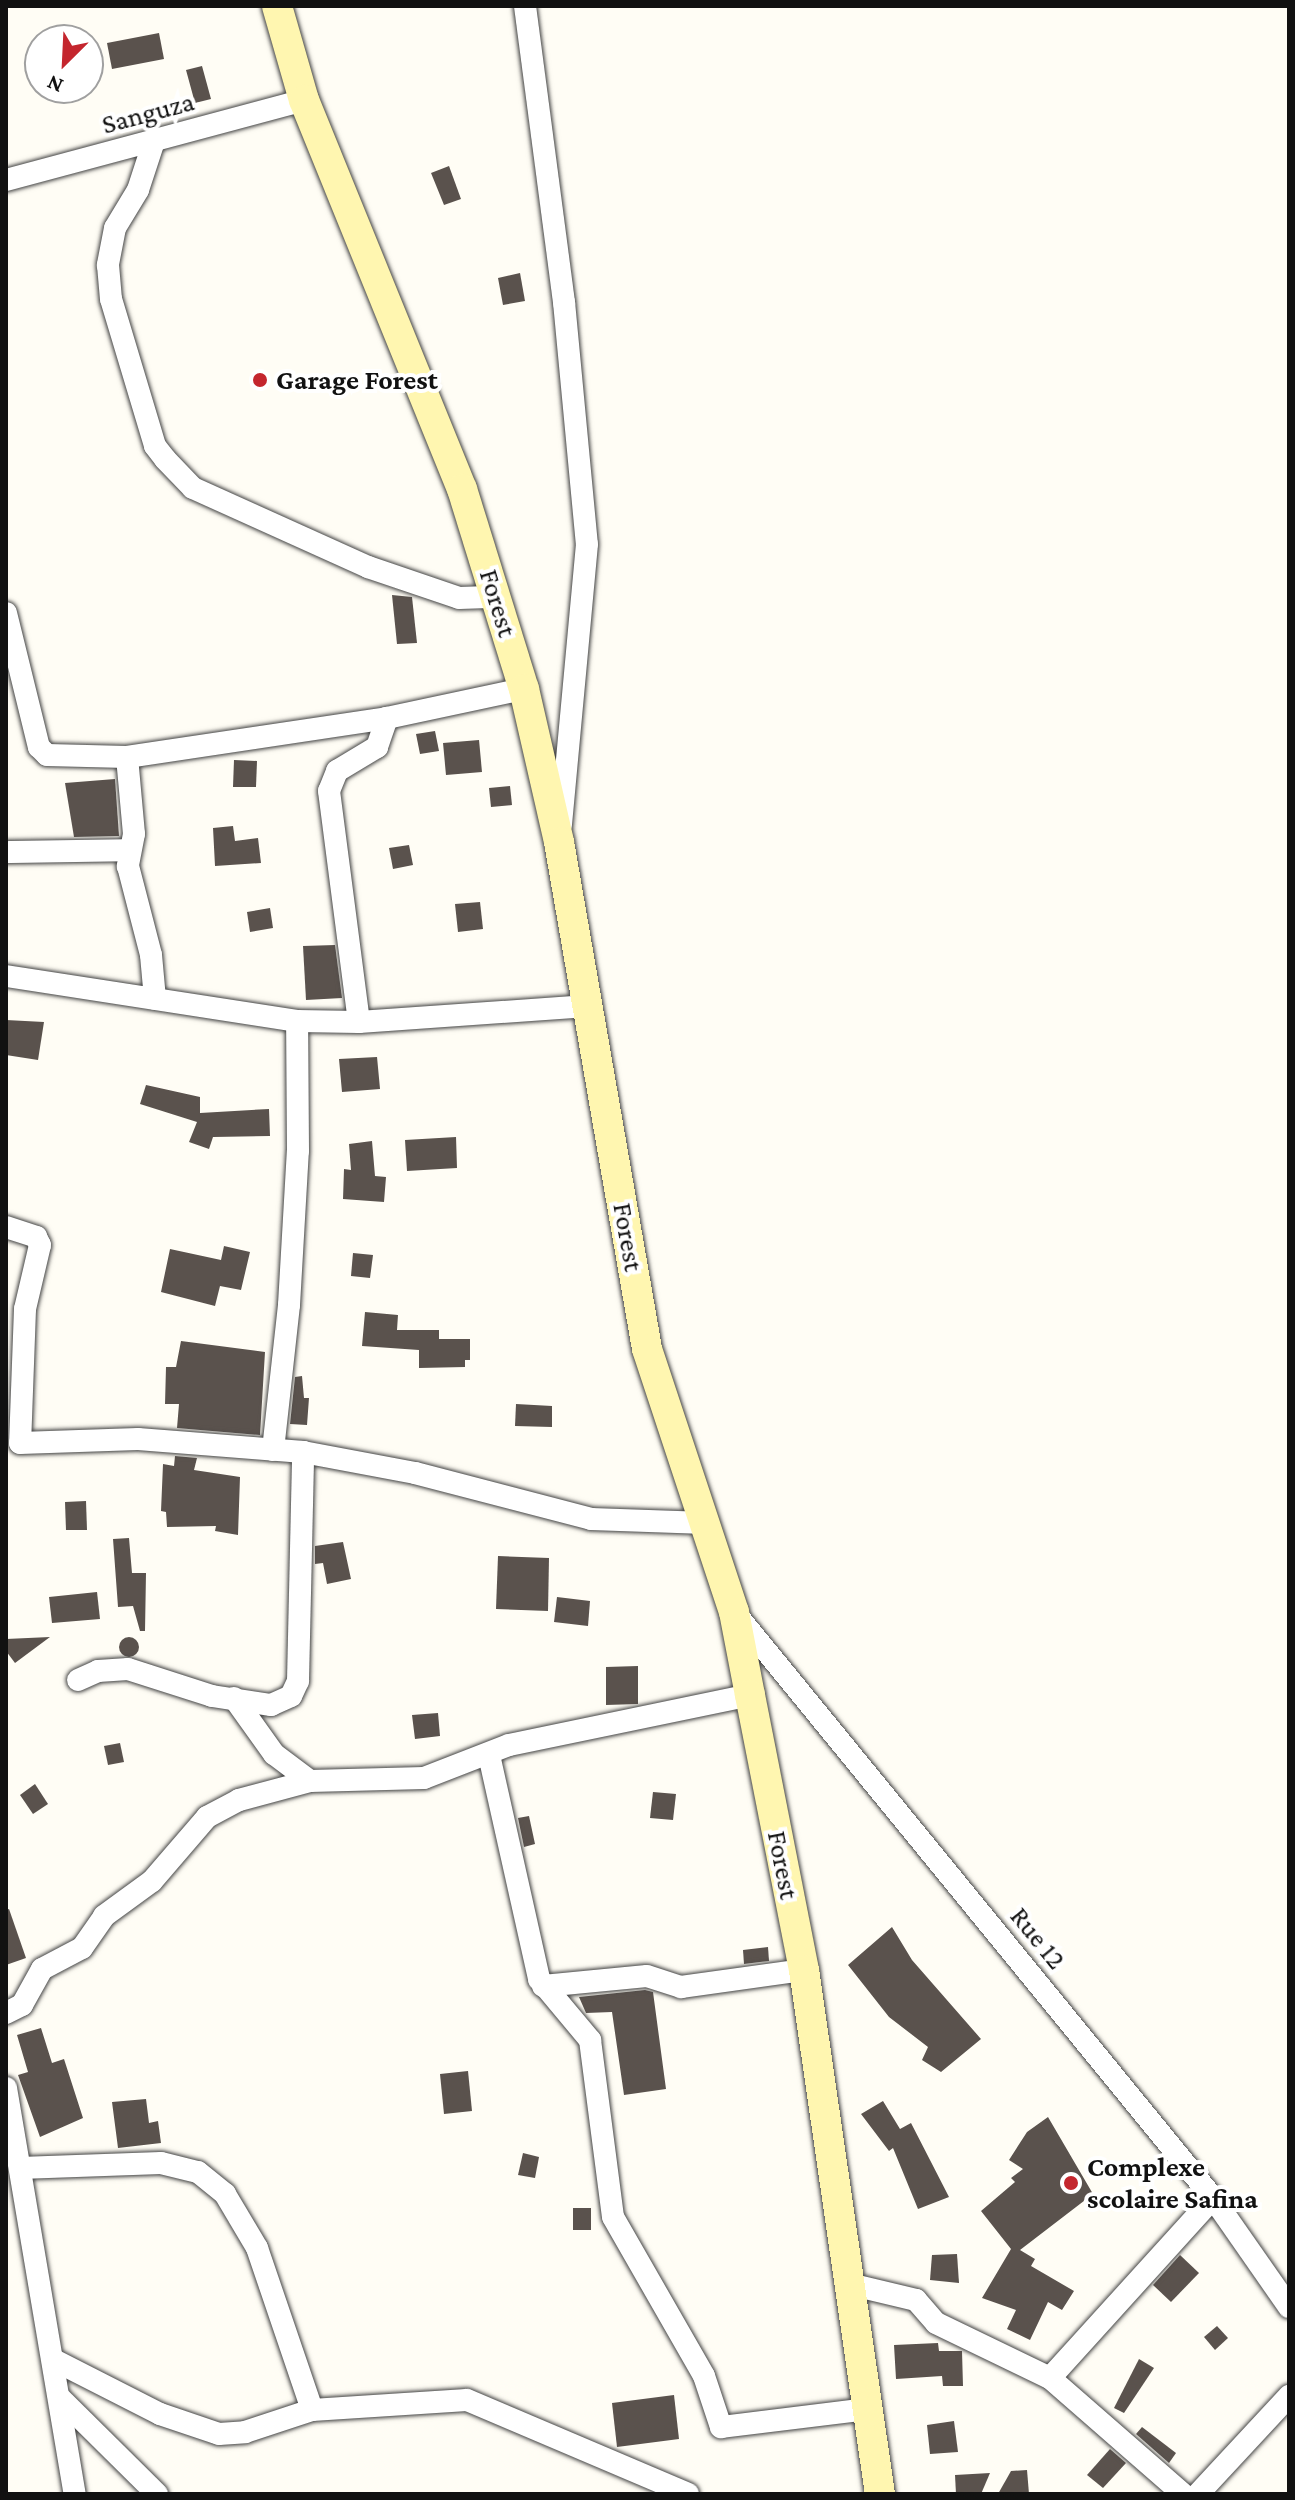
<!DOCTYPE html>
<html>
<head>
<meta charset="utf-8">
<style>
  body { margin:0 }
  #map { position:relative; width:1295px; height:2500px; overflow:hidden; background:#fffdf5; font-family:"Crimson Pro",serif }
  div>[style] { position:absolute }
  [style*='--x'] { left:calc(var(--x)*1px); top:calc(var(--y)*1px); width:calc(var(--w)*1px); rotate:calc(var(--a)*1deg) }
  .building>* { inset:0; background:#5a524d }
  .round { border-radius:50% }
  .roads { filter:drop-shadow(0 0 2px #444) drop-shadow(0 0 2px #444) }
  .street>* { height:22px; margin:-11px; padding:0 11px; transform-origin:11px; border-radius:11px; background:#fff }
  .secondary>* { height:30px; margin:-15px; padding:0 15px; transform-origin:15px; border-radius:15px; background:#fff6b0 }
  .dots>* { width:22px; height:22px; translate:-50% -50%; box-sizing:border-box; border:4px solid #fff; border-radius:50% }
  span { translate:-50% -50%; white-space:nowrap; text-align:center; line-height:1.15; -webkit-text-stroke:8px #fff; paint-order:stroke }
  .street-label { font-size:28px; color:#111 }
  .poi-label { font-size:28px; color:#111; font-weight:700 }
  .left { translate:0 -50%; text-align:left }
  .frame { position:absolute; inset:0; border:8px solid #111; pointer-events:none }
  .north { position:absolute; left:24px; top:24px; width:80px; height:80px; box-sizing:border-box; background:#fff; border:2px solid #a0a0a0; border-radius:50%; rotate:204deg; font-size:22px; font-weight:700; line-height:32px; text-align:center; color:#111 }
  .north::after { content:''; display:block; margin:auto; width:28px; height:36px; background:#c4262e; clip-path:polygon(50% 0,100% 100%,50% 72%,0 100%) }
</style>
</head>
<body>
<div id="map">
  <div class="building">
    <div style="clip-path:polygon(159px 33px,164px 59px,112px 69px,107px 43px)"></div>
    <div style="clip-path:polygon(202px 66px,211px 99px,195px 103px,186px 70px)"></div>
    <div style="clip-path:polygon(449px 166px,461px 199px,444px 205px,431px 173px)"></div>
    <div style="clip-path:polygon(520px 273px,525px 301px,503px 305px,498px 278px)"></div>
    <div style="clip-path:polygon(392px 595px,412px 597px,417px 643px,397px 644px)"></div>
    <div style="clip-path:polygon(435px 731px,439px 751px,420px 754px,416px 734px)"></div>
    <div style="clip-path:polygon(479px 740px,482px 772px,446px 775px,443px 743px)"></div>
    <div style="clip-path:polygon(234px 760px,257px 761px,256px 787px,233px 787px)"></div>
    <div style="clip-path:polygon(115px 779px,119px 836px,74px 837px,65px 783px)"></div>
    <div style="clip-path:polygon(510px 786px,512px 805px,491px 807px,489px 788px)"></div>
    <div style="clip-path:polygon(233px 826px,235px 841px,258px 838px,261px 863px,215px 866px,213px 828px)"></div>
    <div style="clip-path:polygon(409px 845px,413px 865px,393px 869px,389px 848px)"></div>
    <div style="clip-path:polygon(480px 902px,483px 929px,458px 932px,455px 904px)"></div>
    <div style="clip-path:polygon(270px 908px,273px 928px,250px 932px,247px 912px)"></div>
    <div style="clip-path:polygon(335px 945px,342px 998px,306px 1000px,303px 946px)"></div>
    <div style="clip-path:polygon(6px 1020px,44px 1022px,38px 1060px,6px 1055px)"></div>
    <div style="clip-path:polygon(377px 1057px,380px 1089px,342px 1092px,339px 1059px)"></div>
    <div style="clip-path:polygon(146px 1085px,200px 1097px,200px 1113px,269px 1109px,270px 1136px,213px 1137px,209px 1149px,189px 1142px,197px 1122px,140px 1104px)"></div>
    <div style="clip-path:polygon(456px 1137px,457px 1168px,407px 1171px,405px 1140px)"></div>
    <div style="clip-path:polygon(372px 1141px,375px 1176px,386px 1177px,384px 1202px,343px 1199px,344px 1169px,351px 1170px,349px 1144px)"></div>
    <div style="clip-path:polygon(224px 1246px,250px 1252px,241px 1290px,220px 1286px,215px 1306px,161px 1292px,170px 1249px,221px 1260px)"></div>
    <div style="clip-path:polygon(353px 1253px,373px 1255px,370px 1278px,351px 1276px)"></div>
    <div style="clip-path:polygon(365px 1312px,398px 1315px,397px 1330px,439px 1330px,439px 1339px,470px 1339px,470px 1360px,465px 1360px,465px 1367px,419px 1368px,419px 1350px,362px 1346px)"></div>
    <div style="clip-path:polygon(181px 1341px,265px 1352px,260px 1435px,177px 1428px,179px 1404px,165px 1404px,166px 1367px,176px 1367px)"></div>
    <div style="clip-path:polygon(302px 1376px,304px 1398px,309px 1398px,307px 1425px,290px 1424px,295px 1377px)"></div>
    <div style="clip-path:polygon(516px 1404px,552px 1406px,552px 1427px,515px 1426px)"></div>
    <div style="clip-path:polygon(175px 1456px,197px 1458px,194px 1470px,240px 1477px,238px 1535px,215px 1531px,216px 1526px,167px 1527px,166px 1512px,161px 1511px,163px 1464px,174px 1466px)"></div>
    <div style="clip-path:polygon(86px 1501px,87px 1530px,66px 1530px,65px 1502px)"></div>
    <div style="clip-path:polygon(129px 1538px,132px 1573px,146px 1573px,145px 1631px,140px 1631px,133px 1606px,118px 1607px,113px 1539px)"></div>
    <div style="clip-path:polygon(343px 1542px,351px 1579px,327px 1584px,323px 1563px,315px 1564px,315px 1546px)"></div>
    <div style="clip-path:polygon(498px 1556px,549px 1558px,548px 1611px,496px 1609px)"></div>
    <div style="clip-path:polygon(97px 1592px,100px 1619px,52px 1623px,49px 1597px)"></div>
    <div style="clip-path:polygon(557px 1597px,590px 1601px,588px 1626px,554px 1622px)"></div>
    <div style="clip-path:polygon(50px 1637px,15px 1663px,6px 1651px,6px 1639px)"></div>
    <div class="round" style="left:119px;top:1637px;width:20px;height:20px"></div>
    <div style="clip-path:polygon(638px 1666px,638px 1704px,606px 1705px,606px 1667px)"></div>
    <div style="clip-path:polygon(438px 1713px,440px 1736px,415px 1739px,412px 1715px)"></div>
    <div style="clip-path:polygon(120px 1743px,124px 1762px,108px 1765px,104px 1746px)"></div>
    <div style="clip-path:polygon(35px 1784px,48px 1804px,33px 1814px,20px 1795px)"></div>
    <div style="clip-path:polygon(653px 1792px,676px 1794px,673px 1820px,650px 1818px)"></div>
    <div style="clip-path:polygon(529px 1816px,535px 1844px,524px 1847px,518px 1818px)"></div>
    <div style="clip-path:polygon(9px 1909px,26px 1958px,6px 1965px,6px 1910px)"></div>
    <div style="clip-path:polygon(892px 1927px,912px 1960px,981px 2039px,941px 2072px,922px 2060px,928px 2047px,889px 2017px,848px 1965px)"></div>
    <div style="clip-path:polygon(768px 1947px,769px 1961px,744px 1964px,743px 1950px)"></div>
    <div style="clip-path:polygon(645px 1990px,653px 1992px,666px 2089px,624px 2095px,612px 2012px,586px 2013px,579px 1997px)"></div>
    <div style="clip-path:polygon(41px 2028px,52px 2063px,64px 2059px,83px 2118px,40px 2137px,18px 2075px,28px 2072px,17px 2035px)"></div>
    <div style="clip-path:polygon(468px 2071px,472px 2111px,444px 2114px,440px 2074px)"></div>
    <div style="clip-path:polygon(146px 2099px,149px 2123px,158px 2121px,161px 2143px,118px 2148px,112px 2102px)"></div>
    <div style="clip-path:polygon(883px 2101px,900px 2129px,911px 2123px,949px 2197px,918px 2209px,893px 2148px,889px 2151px,861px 2114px)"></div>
    <div style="clip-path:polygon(1048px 2117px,1093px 2194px,1020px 2250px,1035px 2259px,1031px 2266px,1074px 2291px,1062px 2310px,1048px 2302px,1030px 2340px,1007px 2329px,1016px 2310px,982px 2298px,1011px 2249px,981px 2211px,1015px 2182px,1011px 2178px,1023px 2169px,1009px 2160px,1027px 2132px)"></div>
    <div style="clip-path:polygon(523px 2153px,539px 2157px,535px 2178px,518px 2175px)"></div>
    <div style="clip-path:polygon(573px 2208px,591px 2208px,591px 2230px,573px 2230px)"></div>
    <div style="clip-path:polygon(957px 2254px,959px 2283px,930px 2280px,932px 2255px)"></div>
    <div style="clip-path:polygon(1180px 2255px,1199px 2273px,1171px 2302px,1153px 2285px)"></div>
    <div style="clip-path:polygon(1217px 2326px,1228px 2338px,1215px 2350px,1204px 2337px)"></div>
    <div style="clip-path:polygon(938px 2343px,939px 2351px,962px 2351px,963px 2386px,943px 2386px,942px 2376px,896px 2379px,894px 2345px)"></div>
    <div style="clip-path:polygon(1139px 2359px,1154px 2368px,1124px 2413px,1114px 2408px)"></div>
    <div style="clip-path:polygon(674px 2395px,679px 2439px,617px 2447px,612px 2403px)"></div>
    <div style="clip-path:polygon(954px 2421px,958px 2452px,930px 2454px,927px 2425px)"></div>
    <div style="clip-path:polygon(1142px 2427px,1176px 2453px,1169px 2463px,1136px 2434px)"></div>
    <div style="clip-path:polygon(1110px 2449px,1126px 2463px,1103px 2488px,1087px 2475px)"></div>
    <div style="clip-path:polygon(1027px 2470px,1029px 2494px,998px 2494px,1011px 2471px)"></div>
    <div style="clip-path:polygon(990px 2473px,981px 2494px,956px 2494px,955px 2475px)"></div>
  </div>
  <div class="roads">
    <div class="street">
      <div style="--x:525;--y:6;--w:299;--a:82.5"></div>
      <div style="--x:564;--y:302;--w:243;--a:84.6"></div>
      <div style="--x:587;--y:544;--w:282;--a:95.3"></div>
      <div style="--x:153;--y:144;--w:48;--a:108.1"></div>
      <div style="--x:138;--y:190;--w:44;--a:121.2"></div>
      <div style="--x:115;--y:228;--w:38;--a:101"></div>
      <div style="--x:108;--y:265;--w:34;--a:85"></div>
      <div style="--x:111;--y:299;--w:153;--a:73.3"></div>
      <div style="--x:155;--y:446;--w:16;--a:52"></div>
      <div style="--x:165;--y:459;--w:40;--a:46"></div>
      <div style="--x:193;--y:488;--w:192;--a:24.3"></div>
      <div style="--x:368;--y:567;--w:96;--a:18.8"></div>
      <div style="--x:459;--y:598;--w:38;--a:-2"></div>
      <div style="--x:6;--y:180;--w:309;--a:-15"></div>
      <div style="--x:6;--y:613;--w:138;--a:76.2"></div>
      <div style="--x:39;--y:747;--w:11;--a:45"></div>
      <div style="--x:47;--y:755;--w:80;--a:1.4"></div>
      <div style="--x:127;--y:757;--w:263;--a:-8.5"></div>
      <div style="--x:387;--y:718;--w:140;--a:-12"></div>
      <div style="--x:127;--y:757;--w:77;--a:84.8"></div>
      <div style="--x:134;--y:834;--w:33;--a:101"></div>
      <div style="--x:128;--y:866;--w:92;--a:75.5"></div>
      <div style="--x:151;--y:955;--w:44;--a:84.8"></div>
      <div style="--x:6;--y:852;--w:124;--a:-0.9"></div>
      <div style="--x:6;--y:976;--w:294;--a:8.8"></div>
      <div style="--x:297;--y:1021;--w:62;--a:0.9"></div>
      <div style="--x:359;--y:1022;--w:229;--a:-4"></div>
      <div style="--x:359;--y:1022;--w:233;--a:-97.4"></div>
      <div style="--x:329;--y:791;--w:22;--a:-68"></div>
      <div style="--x:337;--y:771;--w:47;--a:-31"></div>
      <div style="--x:377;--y:747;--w:31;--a:-71"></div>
      <div style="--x:6;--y:1227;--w:32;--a:18"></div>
      <div style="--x:36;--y:1237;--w:9;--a:63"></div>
      <div style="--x:40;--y:1245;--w:66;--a:103.2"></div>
      <div style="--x:25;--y:1309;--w:134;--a:92.1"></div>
      <div style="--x:20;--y:1443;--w:118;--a:-1.9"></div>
      <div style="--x:138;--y:1439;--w:166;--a:4.5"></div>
      <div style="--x:303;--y:1452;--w:114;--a:10.6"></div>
      <div style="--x:415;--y:1473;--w:182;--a:14.6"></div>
      <div style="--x:591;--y:1519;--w:115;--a:2"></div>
      <div style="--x:273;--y:1450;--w:146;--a:-83.7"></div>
      <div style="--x:289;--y:1305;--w:154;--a:-86.7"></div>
      <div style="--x:298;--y:1151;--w:130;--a:-90.4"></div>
      <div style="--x:736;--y:1614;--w:754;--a:50.76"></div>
      <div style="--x:1213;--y:2198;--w:133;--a:55.1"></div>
      <div style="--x:78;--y:1680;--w:22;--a:-24"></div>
      <div style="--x:98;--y:1671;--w:30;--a:-4"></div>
      <div style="--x:128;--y:1669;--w:88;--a:17.8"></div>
      <div style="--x:212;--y:1696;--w:60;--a:8.7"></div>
      <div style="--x:271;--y:1705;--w:22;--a:-24"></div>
      <div style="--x:291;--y:1696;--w:17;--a:-65"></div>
      <div style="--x:298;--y:1681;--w:229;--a:-88.7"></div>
      <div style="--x:234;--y:1698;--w:69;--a:54.5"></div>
      <div style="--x:274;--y:1754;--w:45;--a:36.9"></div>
      <div style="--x:489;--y:1755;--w:230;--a:77.4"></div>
      <div style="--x:539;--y:1979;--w:80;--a:50.1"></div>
      <div style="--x:590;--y:2040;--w:178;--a:82.6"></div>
      <div style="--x:613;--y:2217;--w:183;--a:60.2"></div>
      <div style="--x:704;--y:2376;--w:54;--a:71.6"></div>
      <div style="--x:721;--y:2427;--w:147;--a:-7"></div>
      <div style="--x:543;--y:1986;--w:104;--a:-5.5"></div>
      <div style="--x:647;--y:1976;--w:36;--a:18"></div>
      <div style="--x:681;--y:1987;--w:124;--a:-7.9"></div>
      <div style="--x:6;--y:2013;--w:18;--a:-27"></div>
      <div style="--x:22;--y:2005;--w:41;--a:-60.9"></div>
      <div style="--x:42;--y:1969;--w:45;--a:-27.7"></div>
      <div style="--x:82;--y:1948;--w:39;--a:-55"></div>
      <div style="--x:104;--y:1916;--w:59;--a:-36.1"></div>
      <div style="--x:152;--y:1881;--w:84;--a:-49.3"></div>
      <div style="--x:207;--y:1817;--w:36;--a:-28"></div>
      <div style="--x:239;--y:1800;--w:73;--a:-15"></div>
      <div style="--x:310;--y:1781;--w:114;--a:-1.5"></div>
      <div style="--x:424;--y:1778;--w:91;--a:-21.2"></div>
      <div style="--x:509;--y:1745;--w:246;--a:-11.7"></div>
      <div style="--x:6;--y:2088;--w:412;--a:80.4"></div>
      <div style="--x:20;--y:2168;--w:141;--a:-2"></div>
      <div style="--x:161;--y:2163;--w:38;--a:14"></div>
      <div style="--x:198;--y:2172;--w:35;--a:39"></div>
      <div style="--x:225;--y:2194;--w:63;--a:59.3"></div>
      <div style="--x:257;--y:2248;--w:171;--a:71.2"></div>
      <div style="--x:849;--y:2284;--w:69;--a:13.4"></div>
      <div style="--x:916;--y:2300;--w:30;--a:49"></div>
      <div style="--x:936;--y:2323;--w:127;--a:25.8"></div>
      <div style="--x:1050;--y:2378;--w:176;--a:41.1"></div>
      <div style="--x:54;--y:2360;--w:119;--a:27"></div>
      <div style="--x:160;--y:2414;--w:62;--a:18.7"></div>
      <div style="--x:219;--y:2434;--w:26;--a:-4"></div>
      <div style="--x:245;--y:2432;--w:71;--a:-18.2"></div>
      <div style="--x:312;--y:2410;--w:155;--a:-3.7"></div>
      <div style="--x:467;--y:2400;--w:240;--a:23"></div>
      <div style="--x:1050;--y:2378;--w:243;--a:-47.8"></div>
      <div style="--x:61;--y:2399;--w:135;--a:44.7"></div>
      <div style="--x:1198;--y:2494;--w:134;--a:-47.1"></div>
    </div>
    <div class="secondary">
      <div style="--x:277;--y:6;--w:98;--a:74"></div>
      <div style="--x:304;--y:100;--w:420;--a:67.9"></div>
      <div style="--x:462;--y:489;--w:209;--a:72.8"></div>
      <div style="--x:524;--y:689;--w:157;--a:77.1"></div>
      <div style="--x:559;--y:842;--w:515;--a:80.15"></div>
      <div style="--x:647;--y:1349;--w:277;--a:71.7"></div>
      <div style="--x:734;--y:1612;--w:85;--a:79.1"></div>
      <div style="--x:750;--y:1695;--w:280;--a:78.9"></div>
      <div style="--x:804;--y:1970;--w:529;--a:81.75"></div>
    </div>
  </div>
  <div class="dots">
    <div style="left:260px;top:380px;background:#c4262e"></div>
    <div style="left:1071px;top:2183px;background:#c4262e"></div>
  </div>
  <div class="street-label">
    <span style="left:148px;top:113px;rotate:-15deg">Sanguza</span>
    <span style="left:498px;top:603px;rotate:73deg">Forest</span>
    <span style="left:628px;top:1237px;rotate:80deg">Forest</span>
    <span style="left:783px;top:1865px;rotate:79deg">Forest</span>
    <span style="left:1038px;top:1938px;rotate:51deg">Rue 12</span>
  </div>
  <div class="poi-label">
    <span class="left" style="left:276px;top:380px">Garage Forest</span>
    <span class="left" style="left:1087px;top:2183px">Complexe<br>scolaire Safina</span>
  </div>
  <div class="frame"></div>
  <div class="north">N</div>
</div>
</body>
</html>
